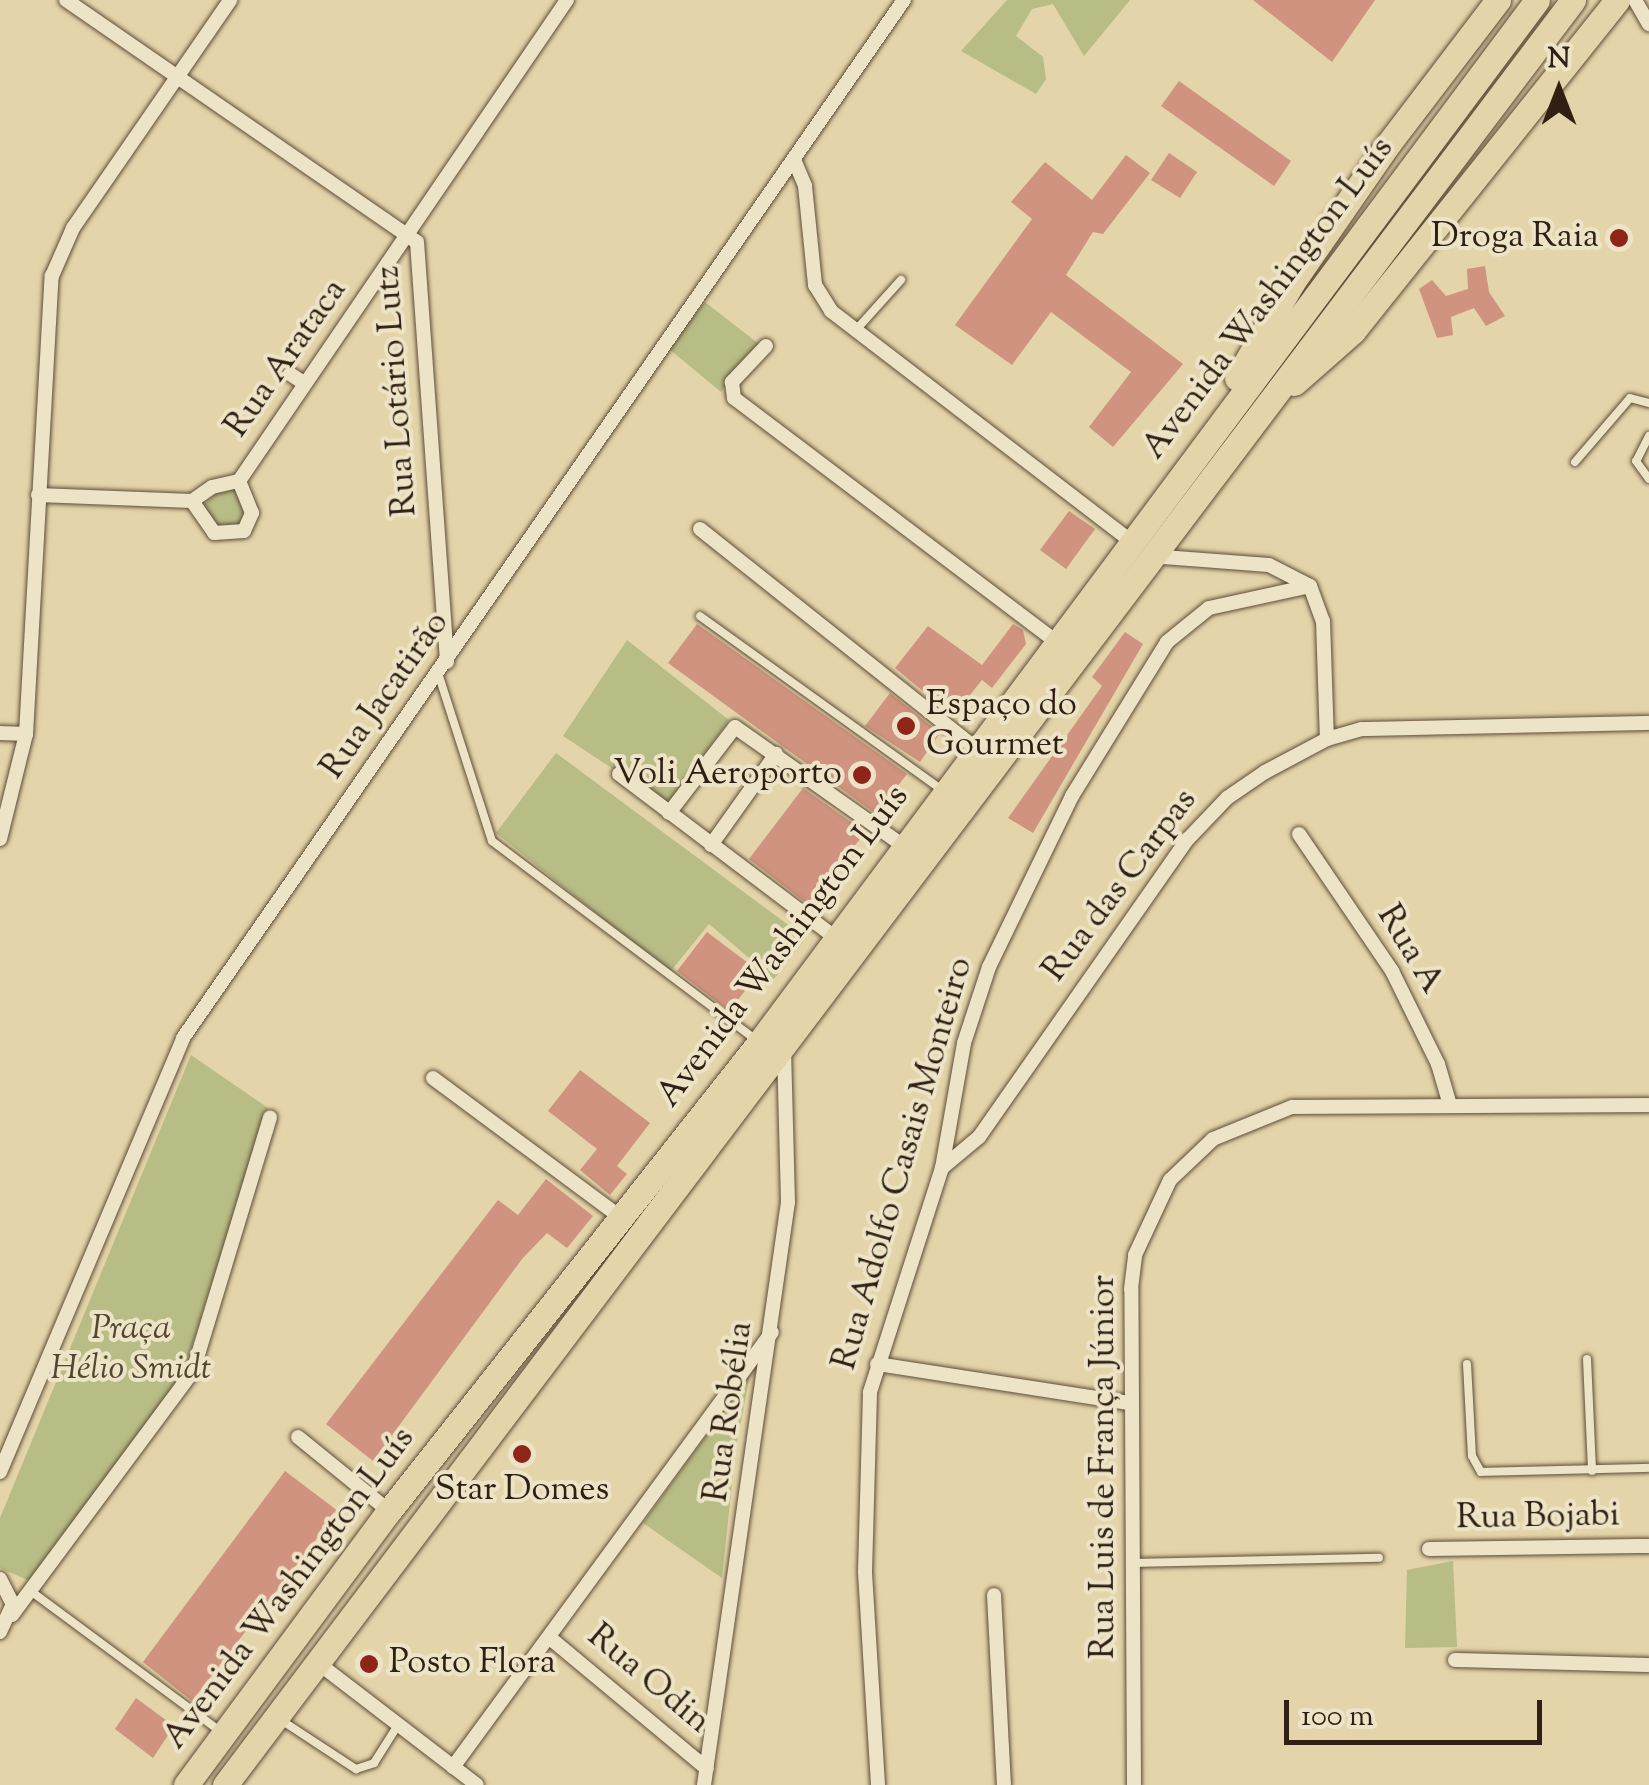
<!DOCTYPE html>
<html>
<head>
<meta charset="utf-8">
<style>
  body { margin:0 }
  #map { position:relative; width:1649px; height:1785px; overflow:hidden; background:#e4d4a9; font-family:"Sorts Mill Goudy",serif }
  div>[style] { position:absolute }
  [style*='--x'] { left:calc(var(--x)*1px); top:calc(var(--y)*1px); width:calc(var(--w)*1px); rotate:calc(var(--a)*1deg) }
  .green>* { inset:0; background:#b8bc85 }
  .building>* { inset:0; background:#cf937f }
  .roads { filter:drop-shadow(0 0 2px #5d4d39) drop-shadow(0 0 2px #5d4d39) }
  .lane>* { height:8px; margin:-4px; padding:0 4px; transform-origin:4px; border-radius:4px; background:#ede3c7 }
  .street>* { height:14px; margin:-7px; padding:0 7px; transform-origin:7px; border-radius:7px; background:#ede3c7 }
  .highway>* { height:25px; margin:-12.5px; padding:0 12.5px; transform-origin:12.5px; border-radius:12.5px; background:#e4d4a9 }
  .dots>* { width:28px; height:28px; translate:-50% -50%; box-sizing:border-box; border:5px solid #ede3c7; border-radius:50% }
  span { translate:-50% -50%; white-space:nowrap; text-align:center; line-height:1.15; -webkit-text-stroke:8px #ede3c7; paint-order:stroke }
  .poi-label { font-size:35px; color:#302014 }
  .right { translate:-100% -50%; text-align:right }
  .left { translate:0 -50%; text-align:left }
  .street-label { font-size:35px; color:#302014 }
  .park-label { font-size:35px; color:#524730; font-style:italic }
  .north { position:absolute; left:1509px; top:40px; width:100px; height:100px; -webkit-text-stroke:8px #ede3c7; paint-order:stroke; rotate:0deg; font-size:28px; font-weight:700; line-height:40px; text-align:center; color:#302014 }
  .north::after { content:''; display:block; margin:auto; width:35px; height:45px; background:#302014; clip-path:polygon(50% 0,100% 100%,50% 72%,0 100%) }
  .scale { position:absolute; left:1284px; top:1700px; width:258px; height:45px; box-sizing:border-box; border:5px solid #302014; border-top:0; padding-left:12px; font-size:30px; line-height:35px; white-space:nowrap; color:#302014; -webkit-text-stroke:8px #ede3c7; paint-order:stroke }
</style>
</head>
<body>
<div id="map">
  <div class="green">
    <div style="clip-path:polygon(1007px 0,1130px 0,1084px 56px,1053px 4px,1032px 9px,1016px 36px,1043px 57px,1046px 79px,1036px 94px,961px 51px)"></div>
    <div style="clip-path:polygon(705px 302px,759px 344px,721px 392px,668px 348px)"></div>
    <div style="clip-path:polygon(223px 486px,237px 489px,248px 507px,239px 527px,218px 530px,203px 506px)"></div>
    <div style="clip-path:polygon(627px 640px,729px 720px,668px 805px,563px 736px)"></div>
    <div style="clip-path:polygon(556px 753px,806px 938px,774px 979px,709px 924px,670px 972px,496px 833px)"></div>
    <div style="clip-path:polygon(191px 1055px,268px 1108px,181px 1380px,32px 1582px,0 1568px,0 1518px)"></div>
    <div style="clip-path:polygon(750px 1375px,736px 1447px,722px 1578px,643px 1523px)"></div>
    <div style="clip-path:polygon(1453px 1561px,1457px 1647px,1405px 1648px,1407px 1570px)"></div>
  </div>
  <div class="building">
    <div style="clip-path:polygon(1253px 0,1375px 0,1332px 62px)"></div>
    <div style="clip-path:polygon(1179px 81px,1291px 161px,1274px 186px,1161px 106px)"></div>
    <div style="clip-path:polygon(1169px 153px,1197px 172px,1180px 198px,1151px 180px)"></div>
    <div style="clip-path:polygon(1126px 155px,1150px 173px,1103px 234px,1093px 232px,1066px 275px,1183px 364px,1113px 447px,1089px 427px,1131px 372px,1051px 312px,1012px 365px,955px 325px,1032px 219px,1011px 202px,1045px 162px,1092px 200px)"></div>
    <div style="clip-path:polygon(1485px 266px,1489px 292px,1505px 316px,1486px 326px,1474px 308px,1451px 317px,1453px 335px,1437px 338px,1419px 289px,1432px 280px,1446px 296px,1468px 289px,1467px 269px)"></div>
    <div style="clip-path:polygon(1069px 511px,1095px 529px,1066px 569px,1040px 550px)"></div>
    <div style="clip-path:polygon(697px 624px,907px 774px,876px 814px,668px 663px)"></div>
    <div style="clip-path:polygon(1013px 624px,1023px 630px,1026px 644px,992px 688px,982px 680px,953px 716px,895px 668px,928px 626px,982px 665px)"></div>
    <div style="clip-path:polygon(1125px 632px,1143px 644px,1033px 833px,1008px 818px,1102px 686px,1092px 677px)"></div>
    <div style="clip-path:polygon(890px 693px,940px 733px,920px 762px,865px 726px)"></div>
    <div style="clip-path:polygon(803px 788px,865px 832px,810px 906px,749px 859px)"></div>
    <div style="clip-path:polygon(707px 932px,760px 972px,729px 1011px,677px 971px)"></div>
    <div style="clip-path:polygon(580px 1070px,650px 1123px,617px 1166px,627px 1174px,610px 1195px,580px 1170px,597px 1149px,548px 1111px)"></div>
    <div style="clip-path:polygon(546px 1179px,593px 1216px,567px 1248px,547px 1233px,522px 1259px,373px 1461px,326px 1424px,498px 1200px,518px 1215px)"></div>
    <div style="clip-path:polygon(285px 1471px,338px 1511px,192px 1701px,143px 1662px)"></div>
    <div style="clip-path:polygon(136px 1698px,174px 1726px,153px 1758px,115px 1729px)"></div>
  </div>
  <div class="roads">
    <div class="lane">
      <div style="--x:855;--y:331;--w:69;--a:-48"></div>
      <div style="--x:1649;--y:436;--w:28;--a:117"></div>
      <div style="--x:1636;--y:461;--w:22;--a:54"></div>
      <div style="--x:1575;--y:462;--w:84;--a:-49.3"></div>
      <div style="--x:1630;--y:398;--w:20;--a:15"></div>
      <div style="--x:700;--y:616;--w:298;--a:35.7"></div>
      <div style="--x:439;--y:676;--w:173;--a:72.2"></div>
      <div style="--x:492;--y:841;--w:332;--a:37"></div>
      <div style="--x:1587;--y:1359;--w:112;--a:87.4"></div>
      <div style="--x:1467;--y:1364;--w:92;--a:86.9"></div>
      <div style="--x:1472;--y:1456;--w:18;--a:61"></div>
      <div style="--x:1481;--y:1472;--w:168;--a:-1.4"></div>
      <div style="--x:1131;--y:1563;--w:248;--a:-1.2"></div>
      <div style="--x:32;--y:1592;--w:235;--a:36.5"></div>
      <div style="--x:281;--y:1720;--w:90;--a:33.2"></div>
      <div style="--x:356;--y:1769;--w:19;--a:-18"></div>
      <div style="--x:374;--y:1763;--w:45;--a:-57.7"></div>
    </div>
    <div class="street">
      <div style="--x:66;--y:0;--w:426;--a:34.6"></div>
      <div style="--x:417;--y:242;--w:421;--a:85.9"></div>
      <div style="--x:1635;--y:0;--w:28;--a:60"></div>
      <div style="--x:795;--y:162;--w:26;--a:67"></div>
      <div style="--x:805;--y:186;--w:100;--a:84.2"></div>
      <div style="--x:815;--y:285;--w:31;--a:58"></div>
      <div style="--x:831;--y:311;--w:379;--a:37.5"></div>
      <div style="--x:766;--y:346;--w:50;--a:133.4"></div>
      <div style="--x:732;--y:382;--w:16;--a:83"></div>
      <div style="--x:734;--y:398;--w:408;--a:37.1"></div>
      <div style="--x:290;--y:374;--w:17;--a:33"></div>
      <div style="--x:38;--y:495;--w:154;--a:2.2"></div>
      <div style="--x:192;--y:501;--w:24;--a:-35"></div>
      <div style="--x:212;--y:487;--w:28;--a:-13"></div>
      <div style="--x:239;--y:481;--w:582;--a:-55.71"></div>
      <div style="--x:192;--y:501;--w:39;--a:55"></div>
      <div style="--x:214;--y:533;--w:30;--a:-4"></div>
      <div style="--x:244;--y:531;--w:20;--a:-66"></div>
      <div style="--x:252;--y:513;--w:35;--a:-112"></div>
      <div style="--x:700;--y:529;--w:355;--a:38.5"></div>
      <div style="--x:1150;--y:556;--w:119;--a:4.3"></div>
      <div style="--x:1269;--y:565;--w:46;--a:27.1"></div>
      <div style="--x:1310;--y:586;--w:37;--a:70"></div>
      <div style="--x:1323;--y:621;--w:118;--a:88.1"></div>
      <div style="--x:0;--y:733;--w:26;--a:2"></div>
      <div style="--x:619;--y:774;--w:273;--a:37.1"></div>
      <div style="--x:669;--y:813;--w:108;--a:-52.5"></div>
      <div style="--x:735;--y:727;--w:208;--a:35.2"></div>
      <div style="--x:1299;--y:834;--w:166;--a:55.8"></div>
      <div style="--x:1392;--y:971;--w:104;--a:63.7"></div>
      <div style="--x:1438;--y:1064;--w:43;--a:73.7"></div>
      <div style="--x:0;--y:839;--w:108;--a:-76.1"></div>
      <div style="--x:26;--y:734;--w:459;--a:-86.8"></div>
      <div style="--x:52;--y:276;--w:52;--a:-66.4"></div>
      <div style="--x:73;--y:228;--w:277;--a:-55.4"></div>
      <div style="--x:711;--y:845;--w:112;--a:-54.5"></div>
      <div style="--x:433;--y:1078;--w:233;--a:36.6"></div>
      <div style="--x:942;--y:1168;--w:48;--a:-40"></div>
      <div style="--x:979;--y:1137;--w:364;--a:-55"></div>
      <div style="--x:1188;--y:839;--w:57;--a:-46.4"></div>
      <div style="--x:1227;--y:798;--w:46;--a:-34.4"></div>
      <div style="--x:1265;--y:772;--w:70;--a:-28"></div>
      <div style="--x:1327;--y:739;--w:36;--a:-16"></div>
      <div style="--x:1362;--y:729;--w:287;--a:-1.2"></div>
      <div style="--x:877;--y:1364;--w:256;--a:8.8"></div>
      <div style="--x:298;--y:1437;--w:117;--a:39.1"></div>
      <div style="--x:0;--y:1472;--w:471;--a:-67.1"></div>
      <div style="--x:183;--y:1038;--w:1264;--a:-55.22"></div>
      <div style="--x:1429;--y:1549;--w:220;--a:-0.8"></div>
      <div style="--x:0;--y:1579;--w:28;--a:63"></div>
      <div style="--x:13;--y:1604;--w:31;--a:115"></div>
      <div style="--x:994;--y:1595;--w:190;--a:87"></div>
      <div style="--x:12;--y:1615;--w:304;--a:-53.4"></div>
      <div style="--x:193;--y:1371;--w:265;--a:-73.1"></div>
      <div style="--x:550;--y:1638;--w:204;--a:39.8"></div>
      <div style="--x:1455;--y:1660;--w:194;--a:1.5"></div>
      <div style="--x:318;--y:1663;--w:200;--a:37.5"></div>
      <div style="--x:453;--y:1767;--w:539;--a:-53.75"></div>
      <div style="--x:704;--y:1785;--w:589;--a:-81.8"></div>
      <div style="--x:788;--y:1202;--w:155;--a:-91.5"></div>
      <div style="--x:878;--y:1785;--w:213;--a:-93.5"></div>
      <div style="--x:865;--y:1572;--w:180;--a:-88.4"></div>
      <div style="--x:870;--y:1392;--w:235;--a:-72.2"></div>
      <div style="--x:942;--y:1168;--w:127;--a:-80"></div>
      <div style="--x:964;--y:1043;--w:80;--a:-71.8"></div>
      <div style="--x:989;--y:967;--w:190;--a:-64.1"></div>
      <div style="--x:1072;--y:796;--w:181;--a:-58.3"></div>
      <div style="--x:1167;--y:642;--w:54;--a:-39"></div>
      <div style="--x:1209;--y:608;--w:103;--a:-12.3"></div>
      <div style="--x:1134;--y:1785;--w:496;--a:-90.3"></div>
      <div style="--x:1131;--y:1289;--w:34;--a:-83"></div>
      <div style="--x:1135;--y:1255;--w:83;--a:-65"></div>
      <div style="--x:1170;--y:1180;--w:59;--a:-43.6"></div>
      <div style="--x:1213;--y:1139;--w:85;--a:-22.1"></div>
      <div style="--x:1292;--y:1107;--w:357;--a:-0.3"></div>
    </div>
    <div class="highway">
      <div style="--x:1237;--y:378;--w:110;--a:-59.9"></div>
      <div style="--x:1292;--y:283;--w:170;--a:-55.3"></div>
      <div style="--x:1389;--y:143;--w:180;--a:-52.7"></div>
      <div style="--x:1294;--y:383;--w:79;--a:-41.4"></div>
      <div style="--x:1353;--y:331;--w:423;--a:-51.4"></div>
      <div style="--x:186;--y:1785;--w:341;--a:-53.5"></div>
      <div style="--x:389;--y:1511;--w:597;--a:-51.67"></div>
      <div style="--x:759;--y:1043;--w:1301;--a:-53.28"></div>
      <div style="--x:225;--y:1785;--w:2237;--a:-52.94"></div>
    </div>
  </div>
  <div class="dots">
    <div style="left:1619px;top:238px;background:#8f2418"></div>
    <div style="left:906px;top:726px;background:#8f2418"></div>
    <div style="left:862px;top:775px;background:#8f2418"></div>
    <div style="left:522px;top:1454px;background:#8f2418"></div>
    <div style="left:369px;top:1664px;background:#8f2418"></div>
  </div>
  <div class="poi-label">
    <span class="right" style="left:1599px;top:238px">Droga Raia</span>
    <span class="left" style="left:926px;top:726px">Espaço do<br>Gourmet</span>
    <span class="right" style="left:842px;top:775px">Voli Aeroporto</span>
    <span style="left:522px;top:1491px">Star Domes</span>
    <span class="left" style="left:389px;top:1664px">Posto Flora</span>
  </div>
  <div class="street-label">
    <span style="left:1269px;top:299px;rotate:-53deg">Avenida Washington Luís</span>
    <span style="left:287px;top:359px;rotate:-55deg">Rua Arataca</span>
    <span style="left:398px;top:391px;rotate:-94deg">Rua Lotário Lutz</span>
    <span style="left:386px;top:696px;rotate:-55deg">Rua Jacatirão</span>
    <span style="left:1121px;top:886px;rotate:-53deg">Rua das Carpas</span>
    <span style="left:784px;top:947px;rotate:-53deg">Avenida Washington Luís</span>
    <span style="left:1409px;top:950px;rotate:59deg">Rua A</span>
    <span style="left:904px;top:1164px;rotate:-74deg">Rua Adolfo Casais Monteiro</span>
    <span style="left:730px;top:1412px;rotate:-82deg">Rua Robélia</span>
    <span style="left:1105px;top:1467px;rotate:-90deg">Rua Luis de França Júnior</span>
    <span style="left:1538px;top:1518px;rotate:-1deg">Rua Bojabi</span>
    <span style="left:290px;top:1589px;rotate:-53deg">Avenida Washington Luís</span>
    <span style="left:648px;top:1680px;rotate:40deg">Rua Odin</span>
  </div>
  <div class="park-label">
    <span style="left:131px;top:1350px">Praça<br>Hélio Smidt</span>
  </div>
  <div class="north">N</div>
  <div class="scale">100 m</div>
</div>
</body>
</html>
